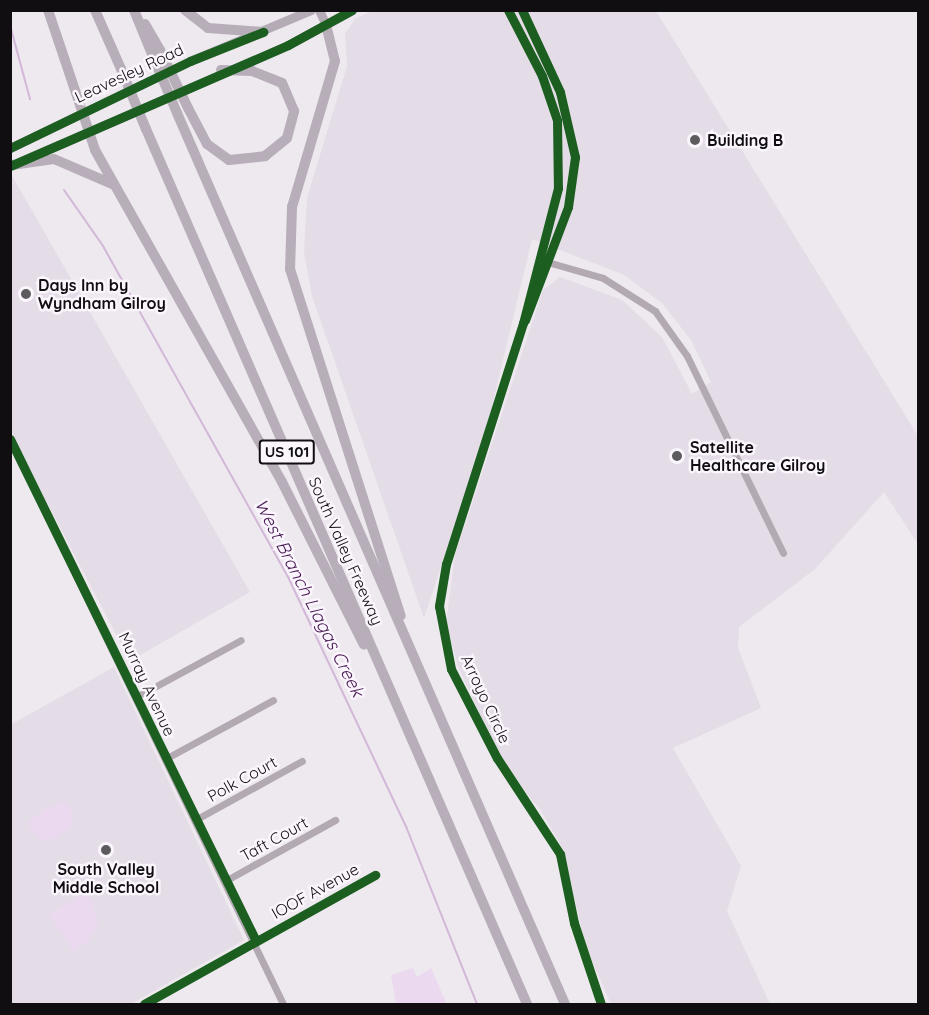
<!DOCTYPE html>
<html>
<head>
<meta charset="utf-8">
<style>
  body { margin:0 }
  #map { position:relative; width:929px; height:1015px; overflow:hidden; background:#ede9ee; font-family:Quicksand,sans-serif }
  div>[style] { position:absolute }
  [style*='--x'] { left:calc(var(--x)*1px); top:calc(var(--y)*1px); width:calc(var(--w)*1px); rotate:calc(var(--a)*1deg) }
  .built>* { inset:0; background:#e4dce6 }
  .green>* { inset:0; background:#ebdaef }
  .stream>* { height:2px; margin:-1px; padding:0 1px; transform-origin:1px; border-radius:1px; background:#d2b7d9 }
  .minor>* { height:7px; margin:-3.5px; padding:0 3.5px; transform-origin:3.5px; border-radius:3.5px; background:#b2a9b3 }
  .major>* { height:9px; margin:-4.5px; padding:0 4.5px; transform-origin:4.5px; border-radius:4.5px; background:#b4abb7 }
  .highway>* { height:10px; margin:-5px; padding:0 5px; transform-origin:5px; border-radius:5px; background:#b7aeb9 }
  .highway-bridge>* { height:10px; margin:-5px; padding:0 5px; transform-origin:5px; border-radius:5px; background:#b7aeb9 }
  .cycleway>* { height:9px; margin:-4.5px; padding:0 4.5px; transform-origin:4.5px; border-radius:4.5px; background:#1b5e20 }
  .dots>* { width:16px; height:16px; translate:-50% -50%; box-sizing:border-box; border:3px solid #fbf5fd; border-radius:50% }
  span { translate:-50% -50%; white-space:nowrap; text-align:center; line-height:1.15; -webkit-text-stroke:5px #fbf5fd; paint-order:stroke }
  .shield-label span { padding:2px 4px; background:#fbf5fd; border:2px solid; border-radius:4px; -webkit-text-stroke-width:0 }
  .shield-label { font-size:15px; color:#110e11; font-weight:700 }
  .street-label { font-size:16px; color:#110e11 }
  .poi-label { font-size:16px; color:#110e11; font-weight:700 }
  .left { translate:0 -50%; text-align:left }
  .water-label { font-size:18px; color:#481a53; font-style:italic }
  .frame { position:absolute; inset:0; border:12px solid #110e11; pointer-events:none }
</style>
</head>
<body>
<div id="map">
  <div class="built">
    <div style="clip-path:polygon(371px 11px,656px 11px,918px 436px,918px 544px,884px 492px,815px 569px,739px 627px,738px 648px,761px 708px,673px 748px,741px 866px,727px 911px,770px 1004px,611px 1004px,585px 945px,564px 851px,540px 809px,504px 768px,458px 666px,446px 622px,455px 555px,543px 290px,560px 277px,622px 300px,662px 337px,692px 394px,711px 382px,691px 340px,662px 303px,624px 275px,532px 239px,485px 435px,424px 618px,312px 296px,304px 252px,307px 198px,347px 66px,345px 34px,355px 19px)"></div>
    <div style="clip-path:polygon(10px 172px,250px 592px,130px 661px,11px 434px)"></div>
    <div style="clip-path:polygon(114px 667px,244px 940px,131px 1004px,11px 1004px,10px 725px)"></div>
  </div>
  <div class="green">
    <div style="clip-path:polygon(64px 802px,71px 807px,72px 828px,47px 842px,30px 830px,29px 822px,44px 809px)"></div>
    <div style="clip-path:polygon(82px 895px,91px 898px,98px 923px,89px 941px,73px 951px,49px 914px)"></div>
    <div style="clip-path:polygon(413px 968px,417px 977px,431px 968px,447px 1004px,396px 1004px,391px 975px)"></div>
  </div>
  <div class="stream">
    <div style="--x:10;--y:25;--w:77;--a:74.9"></div>
    <div style="--x:64;--y:190;--w:68;--a:55.1"></div>
    <div style="--x:103;--y:246;--w:381;--a:60.8"></div>
    <div style="--x:289;--y:579;--w:276;--a:64.7"></div>
    <div style="--x:407;--y:829;--w:188;--a:68.2"></div>
  </div>
  <div class="minor">
    <div style="--x:508;--y:10;--w:74;--a:62.7"></div>
    <div style="--x:542;--y:76;--w:46;--a:71.2"></div>
    <div style="--x:557;--y:120;--w:68;--a:89.2"></div>
    <div style="--x:558;--y:188;--w:139;--a:104.5"></div>
    <div style="--x:523;--y:323;--w:253;--a:107.7"></div>
    <div style="--x:446;--y:564;--w:43;--a:99.5"></div>
    <div style="--x:439;--y:606;--w:64;--a:79.2"></div>
    <div style="--x:451;--y:669;--w:100;--a:62.7"></div>
    <div style="--x:497;--y:758;--w:115;--a:56.7"></div>
    <div style="--x:560;--y:854;--w:70;--a:78.5"></div>
    <div style="--x:574;--y:923;--w:85;--a:71.6"></div>
    <div style="--x:522;--y:10;--w:90;--a:65.1"></div>
    <div style="--x:560;--y:92;--w:67;--a:77"></div>
    <div style="--x:575;--y:157;--w:50;--a:98"></div>
    <div style="--x:568;--y:207;--w:121;--a:111.3"></div>
    <div style="--x:551;--y:263;--w:54;--a:16.1"></div>
    <div style="--x:603;--y:278;--w:62;--a:32.4"></div>
    <div style="--x:655;--y:311;--w:55;--a:54.6"></div>
    <div style="--x:687;--y:356;--w:219;--a:64"></div>
    <div style="--x:10;--y:439;--w:627;--a:64.21"></div>
    <div style="--x:136;--y:697;--w:119;--a:-28.5"></div>
    <div style="--x:165;--y:759;--w:123;--a:-28.6"></div>
    <div style="--x:195;--y:820;--w:122;--a:-28.9"></div>
    <div style="--x:225;--y:881;--w:126;--a:-29"></div>
    <div style="--x:144;--y:1004;--w:265;--a:-29.2"></div>
  </div>
  <div class="major">
    <div style="--x:319;--y:10;--w:17;--a:65"></div>
    <div style="--x:10;--y:148;--w:200;--a:-25.8"></div>
    <div style="--x:190;--y:61;--w:131;--a:-22.9"></div>
    <div style="--x:19;--y:162;--w:293;--a:-23.5"></div>
    <div style="--x:288;--y:45;--w:73;--a:-28.7"></div>
  </div>
  <div class="highway">
    <div style="--x:48;--y:10;--w:148;--a:71.4"></div>
    <div style="--x:95;--y:150;--w:381;--a:60.6"></div>
    <div style="--x:282;--y:482;--w:182;--a:63.3"></div>
    <div style="--x:95;--y:10;--w:64;--a:66.2"></div>
    <div style="--x:134;--y:10;--w:48;--a:67.8"></div>
    <div style="--x:185;--y:10;--w:29;--a:38"></div>
    <div style="--x:208;--y:28;--w:55;--a:4.2"></div>
    <div style="--x:145;--y:24;--w:30;--a:60"></div>
    <div style="--x:326;--y:25;--w:37;--a:76"></div>
    <div style="--x:335;--y:61;--w:152;--a:106.4"></div>
    <div style="--x:292;--y:207;--w:62;--a:91.8"></div>
    <div style="--x:290;--y:269;--w:364;--a:72.3"></div>
    <div style="--x:188;--y:108;--w:41;--a:62.2"></div>
    <div style="--x:207;--y:144;--w:27;--a:36"></div>
    <div style="--x:229;--y:160;--w:36;--a:-6"></div>
    <div style="--x:265;--y:156;--w:28;--a:-39"></div>
    <div style="--x:287;--y:138;--w:28;--a:-75"></div>
    <div style="--x:294;--y:111;--w:30;--a:-113"></div>
    <div style="--x:282;--y:83;--w:32;--a:-158"></div>
    <div style="--x:252;--y:71;--w:31;--a:-178"></div>
    <div style="--x:177;--y:113;--w:972;--a:66.47"></div>
    <div style="--x:146;--y:129;--w:954;--a:66.47"></div>
    <div style="--x:12;--y:165;--w:42;--a:-8.1"></div>
    <div style="--x:54;--y:159;--w:63;--a:23.3"></div>
  </div>
  <div class="highway-bridge">
    <div style="--x:160;--y:50;--w:64;--a:64.2"></div>
    <div style="--x:152;--y:54;--w:64;--a:67"></div>
    <div style="--x:121;--y:69;--w:65;--a:67.4"></div>
  </div>
  <div class="cycleway">
    <div style="--x:508;--y:10;--w:74;--a:62.7"></div>
    <div style="--x:542;--y:76;--w:46;--a:71.2"></div>
    <div style="--x:557;--y:120;--w:68;--a:89.2"></div>
    <div style="--x:558;--y:188;--w:139;--a:104.5"></div>
    <div style="--x:523;--y:323;--w:253;--a:107.7"></div>
    <div style="--x:446;--y:564;--w:43;--a:99.5"></div>
    <div style="--x:439;--y:606;--w:64;--a:79.2"></div>
    <div style="--x:451;--y:669;--w:100;--a:62.7"></div>
    <div style="--x:497;--y:758;--w:115;--a:56.7"></div>
    <div style="--x:560;--y:854;--w:70;--a:78.5"></div>
    <div style="--x:574;--y:923;--w:85;--a:71.6"></div>
    <div style="--x:522;--y:10;--w:90;--a:65.1"></div>
    <div style="--x:560;--y:92;--w:67;--a:77"></div>
    <div style="--x:575;--y:157;--w:50;--a:98"></div>
    <div style="--x:568;--y:207;--w:121;--a:110.8"></div>
    <div style="--x:10;--y:148;--w:200;--a:-25.8"></div>
    <div style="--x:190;--y:61;--w:79;--a:-21.7"></div>
    <div style="--x:10;--y:166;--w:303;--a:-23.5"></div>
    <div style="--x:288;--y:45;--w:73;--a:-28.7"></div>
    <div style="--x:10;--y:439;--w:559;--a:63.89"></div>
    <div style="--x:144;--y:1004;--w:265;--a:-29.2"></div>
  </div>
  <div class="dots">
    <div style="left:695px;top:140px;background:#5e5b5e"></div>
    <div style="left:26px;top:294px;background:#5e5b5e"></div>
    <div style="left:677px;top:456px;background:#5e5b5e"></div>
    <div style="left:106px;top:850px;background:#5e5b5e"></div>
  </div>
  <div class="shield-label">
    <span style="left:287px;top:452px">US 101</span>
  </div>
  <div class="street-label">
    <span style="left:129px;top:73px;rotate:-25deg">Leavesley Road</span>
    <span style="left:346px;top:551px;rotate:66deg">South Valley Freeway</span>
    <span style="left:147px;top:684px;rotate:65deg">Murray Avenue</span>
    <span style="left:486px;top:699px;rotate:65deg">Arroyo Circle</span>
    <span style="left:242px;top:779px;rotate:-29deg">Polk Court</span>
    <span style="left:274px;top:839px;rotate:-29deg">Taft Court</span>
    <span style="left:315px;top:891px;rotate:-29deg">IOOF Avenue</span>
  </div>
  <div class="poi-label">
    <span class="left" style="left:707px;top:140px">Building B</span>
    <span class="left" style="left:38px;top:294px">Days Inn by<br>Wyndham Gilroy</span>
    <span class="left" style="left:690px;top:456px">Satellite<br>Healthcare Gilroy</span>
    <span style="left:106px;top:878px">South Valley<br>Middle School</span>
  </div>
  <div class="water-label">
    <span style="left:309px;top:598px;rotate:63deg">West Branch Llagas Creek</span>
  </div>
  <div class="frame"></div>
</div>
</body>
</html>
